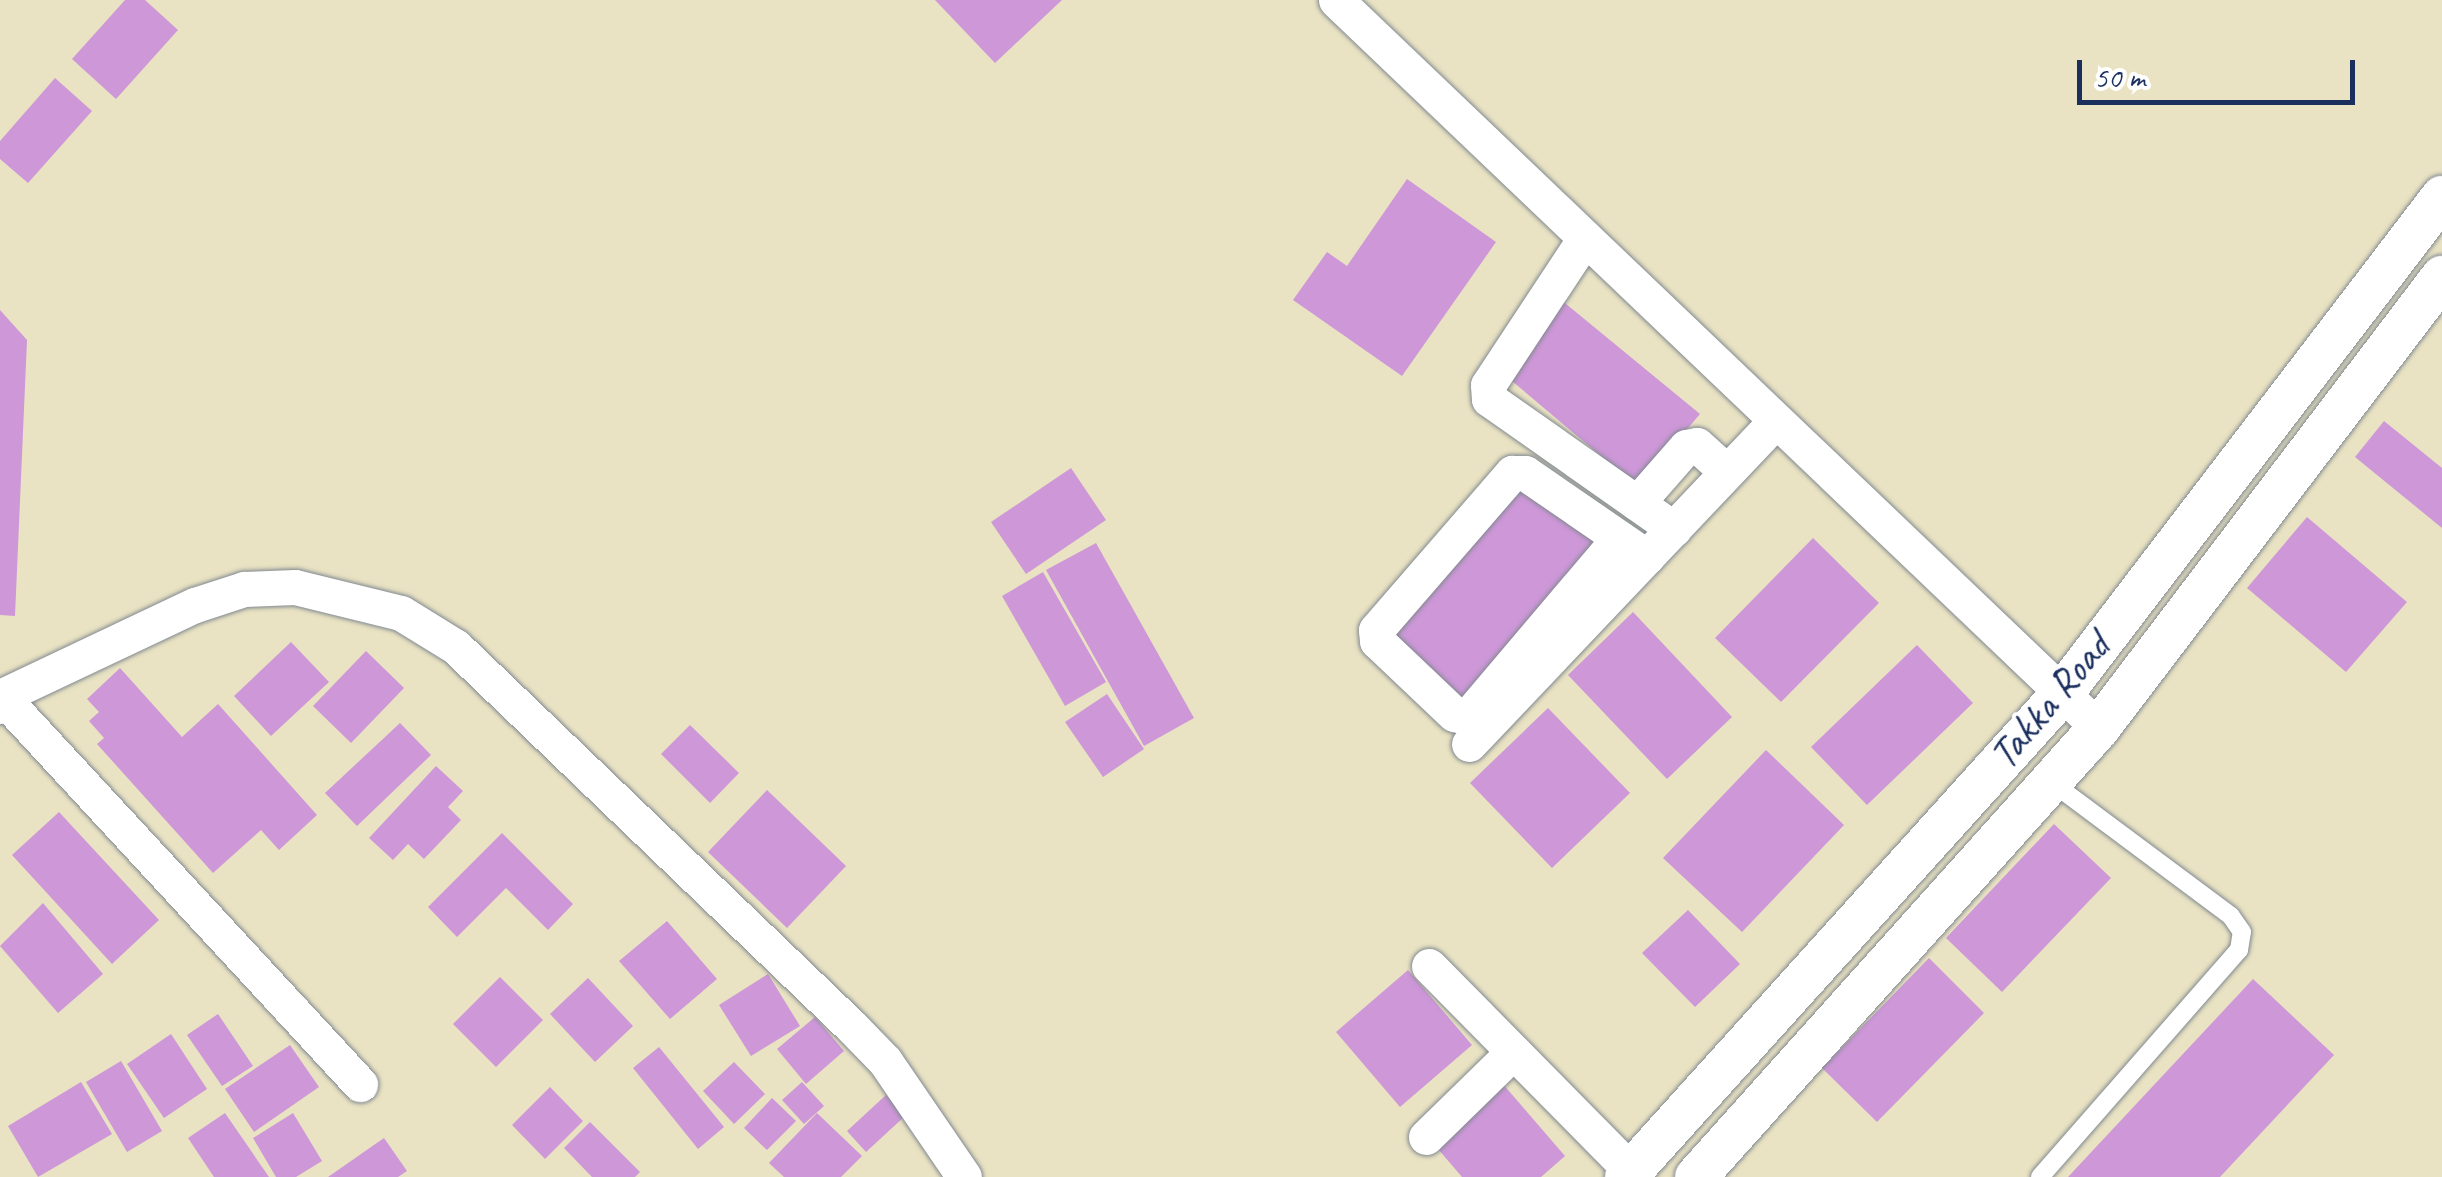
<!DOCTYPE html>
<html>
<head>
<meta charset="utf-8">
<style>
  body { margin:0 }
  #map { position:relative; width:2442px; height:1177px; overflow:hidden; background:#e9e3c3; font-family:Caveat,sans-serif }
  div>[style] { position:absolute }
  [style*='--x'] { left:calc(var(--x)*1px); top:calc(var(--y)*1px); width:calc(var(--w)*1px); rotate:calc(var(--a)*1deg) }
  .building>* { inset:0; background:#cd97d8 }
  .roads { filter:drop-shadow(0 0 2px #828990) drop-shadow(0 0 2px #828990) }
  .service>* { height:18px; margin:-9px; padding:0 9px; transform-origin:9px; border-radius:9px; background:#fff }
  .minor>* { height:35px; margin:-17.5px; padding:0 17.5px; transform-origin:17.5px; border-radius:17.5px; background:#fff }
  .tertiary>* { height:42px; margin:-21px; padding:0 21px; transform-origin:21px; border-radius:21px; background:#fff }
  span { translate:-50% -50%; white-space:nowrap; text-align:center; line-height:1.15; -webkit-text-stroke:8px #fff; paint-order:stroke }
  .street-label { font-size:42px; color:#1b2f5e }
  .scale { position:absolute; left:2077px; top:60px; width:278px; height:45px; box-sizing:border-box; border:5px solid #1b2f5e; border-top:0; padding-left:12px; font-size:30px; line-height:35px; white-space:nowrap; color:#1b2f5e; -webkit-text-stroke:8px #fff; paint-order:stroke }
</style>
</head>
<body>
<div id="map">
  <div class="building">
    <div style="clip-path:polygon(125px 0,145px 0,178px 30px,116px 99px,72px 59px)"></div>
    <div style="clip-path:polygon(935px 0,1062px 0,995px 63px)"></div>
    <div style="clip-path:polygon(55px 78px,92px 111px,28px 183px,0 159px,0 141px)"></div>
    <div style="clip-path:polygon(1407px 179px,1496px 242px,1402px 376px,1293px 300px,1327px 252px,1347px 266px)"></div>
    <div style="clip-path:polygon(1560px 299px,1700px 414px,1638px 487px,1506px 376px)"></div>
    <div style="clip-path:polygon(0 310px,27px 340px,15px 616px,0 615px)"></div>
    <div style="clip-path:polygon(2384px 421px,2442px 468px,2442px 528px,2355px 457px)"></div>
    <div style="clip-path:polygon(1071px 468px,1106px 520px,1026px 574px,991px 522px)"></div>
    <div style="clip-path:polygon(1523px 480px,1600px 548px,1462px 704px,1388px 633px)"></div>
    <div style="clip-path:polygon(2307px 517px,2407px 602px,2346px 672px,2247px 588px)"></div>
    <div style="clip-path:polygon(1813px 538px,1879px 603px,1781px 702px,1715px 638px)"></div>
    <div style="clip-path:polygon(1096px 543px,1194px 718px,1144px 746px,1046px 570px)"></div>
    <div style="clip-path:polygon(1043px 572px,1106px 682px,1065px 706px,1002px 596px)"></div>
    <div style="clip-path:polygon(1633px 612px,1732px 717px,1667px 779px,1568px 675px)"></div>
    <div style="clip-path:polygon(291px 642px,329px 682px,271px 736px,234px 696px)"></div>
    <div style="clip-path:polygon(1917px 645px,1973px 703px,1867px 805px,1811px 747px)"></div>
    <div style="clip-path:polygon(366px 651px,404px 688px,351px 743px,313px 706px)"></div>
    <div style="clip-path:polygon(120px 668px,182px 737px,218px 704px,317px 815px,279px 850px,261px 830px,213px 873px,97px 744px,104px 738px,89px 721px,99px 712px,87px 699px)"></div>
    <div style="clip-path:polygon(1107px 694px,1144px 749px,1103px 777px,1065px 722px)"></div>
    <div style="clip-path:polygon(1548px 708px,1630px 793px,1552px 868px,1470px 783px)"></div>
    <div style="clip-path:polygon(400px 723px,431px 755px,357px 826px,325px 793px)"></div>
    <div style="clip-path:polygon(690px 725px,739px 773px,710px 803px,661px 754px)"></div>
    <div style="clip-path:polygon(1766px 750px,1844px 825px,1742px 932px,1663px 858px)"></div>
    <div style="clip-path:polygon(436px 766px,463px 791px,448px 807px,461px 820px,424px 859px,408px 844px,393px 860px,369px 838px)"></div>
    <div style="clip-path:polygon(767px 790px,846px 866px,787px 928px,708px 852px)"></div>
    <div style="clip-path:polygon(59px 812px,159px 920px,112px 964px,12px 855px)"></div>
    <div style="clip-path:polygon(2054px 824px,2111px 878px,2002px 992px,1946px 938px)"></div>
    <div style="clip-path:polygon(502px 833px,573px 904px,548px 930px,506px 888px,457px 937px,428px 907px)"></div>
    <div style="clip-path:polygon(43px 903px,103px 974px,58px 1013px,0 946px)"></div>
    <div style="clip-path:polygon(1688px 910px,1740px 964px,1695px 1007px,1642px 953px)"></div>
    <div style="clip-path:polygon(667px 921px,717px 979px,670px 1019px,619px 961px)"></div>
    <div style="clip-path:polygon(1929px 958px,1984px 1013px,1877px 1122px,1822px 1068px)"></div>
    <div style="clip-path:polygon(1408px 970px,1472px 1045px,1400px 1107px,1336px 1032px)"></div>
    <div style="clip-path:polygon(768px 974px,800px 1026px,751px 1056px,719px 1005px)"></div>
    <div style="clip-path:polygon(500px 977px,543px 1020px,496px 1067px,453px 1024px)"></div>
    <div style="clip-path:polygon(588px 978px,633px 1026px,595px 1062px,550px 1014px)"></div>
    <div style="clip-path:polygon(2253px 979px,2334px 1055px,2220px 1177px,2068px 1177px)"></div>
    <div style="clip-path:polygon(218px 1014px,253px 1066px,222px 1086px,187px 1035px)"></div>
    <div style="clip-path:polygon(815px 1017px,844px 1051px,806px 1084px,777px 1049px)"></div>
    <div style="clip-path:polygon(171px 1034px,207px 1089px,164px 1118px,127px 1064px)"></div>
    <div style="clip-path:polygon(290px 1045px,319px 1087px,254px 1132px,225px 1089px)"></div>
    <div style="clip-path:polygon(659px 1047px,724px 1127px,698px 1149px,633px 1068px)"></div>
    <div style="clip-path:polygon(121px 1061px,162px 1131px,127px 1152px,86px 1082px)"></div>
    <div style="clip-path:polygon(734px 1062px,765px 1094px,734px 1124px,703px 1091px)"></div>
    <div style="clip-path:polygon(81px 1082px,112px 1134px,38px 1177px,8px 1126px)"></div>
    <div style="clip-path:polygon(802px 1082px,824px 1106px,804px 1124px,782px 1100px)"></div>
    <div style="clip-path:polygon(1502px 1083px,1565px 1156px,1541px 1177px,1462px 1177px,1432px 1142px)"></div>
    <div style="clip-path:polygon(550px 1087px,583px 1121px,545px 1159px,512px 1125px)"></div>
    <div style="clip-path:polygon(886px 1095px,905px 1116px,866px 1152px,847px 1131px)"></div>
    <div style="clip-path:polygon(772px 1098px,796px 1121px,767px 1150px,744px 1128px)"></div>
    <div style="clip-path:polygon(225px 1113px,269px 1177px,214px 1177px,188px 1138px)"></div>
    <div style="clip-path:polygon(293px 1113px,322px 1161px,296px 1177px,276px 1177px,253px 1138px)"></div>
    <div style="clip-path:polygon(817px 1113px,862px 1156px,841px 1177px,784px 1177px,769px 1163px)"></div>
    <div style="clip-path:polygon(590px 1122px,640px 1172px,635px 1177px,592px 1177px,564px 1148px)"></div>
    <div style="clip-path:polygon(384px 1138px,407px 1171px,398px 1177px,328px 1177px)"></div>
  </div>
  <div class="roads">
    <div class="service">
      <div style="--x:2040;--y:1177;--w:302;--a:-48.8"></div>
      <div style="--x:2239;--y:950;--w:18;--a:-81"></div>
      <div style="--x:2242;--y:932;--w:19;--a:-125"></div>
      <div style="--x:2231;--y:916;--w:224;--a:-143.3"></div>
    </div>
    <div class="minor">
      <div style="--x:1336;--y:0;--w:1055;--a:43.66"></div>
      <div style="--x:1585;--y:238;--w:176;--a:123.4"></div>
      <div style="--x:1488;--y:385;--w:14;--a:86"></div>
      <div style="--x:1489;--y:399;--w:226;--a:35.1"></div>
      <div style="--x:1637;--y:503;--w:74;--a:-48.8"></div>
      <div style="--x:1686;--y:447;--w:11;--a:-10"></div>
      <div style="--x:1697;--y:445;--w:40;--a:42"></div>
      <div style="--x:1619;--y:538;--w:235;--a:130.3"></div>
      <div style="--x:1467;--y:717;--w:13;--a:-167"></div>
      <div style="--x:1454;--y:714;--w:106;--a:-136.5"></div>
      <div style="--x:1377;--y:641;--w:11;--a:-95"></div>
      <div style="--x:1376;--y:630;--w:208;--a:-49.1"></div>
      <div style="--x:1512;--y:473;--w:13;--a:0"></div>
      <div style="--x:1525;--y:473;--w:148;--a:34.5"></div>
      <div style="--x:0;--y:697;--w:216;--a:-25.3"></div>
      <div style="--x:195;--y:605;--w:52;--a:-18.1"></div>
      <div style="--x:244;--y:589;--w:51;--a:-2.2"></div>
      <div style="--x:295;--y:587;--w:109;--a:13.8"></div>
      <div style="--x:401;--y:613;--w:65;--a:31.7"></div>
      <div style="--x:456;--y:647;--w:547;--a:43.82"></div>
      <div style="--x:851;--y:1026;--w:49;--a:45.8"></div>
      <div style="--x:885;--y:1061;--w:140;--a:55.7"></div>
      <div style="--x:0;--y:706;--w:9;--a:-69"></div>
      <div style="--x:3;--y:698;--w:526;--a:47.24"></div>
      <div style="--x:1469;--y:744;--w:446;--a:-46.5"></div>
      <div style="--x:1429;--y:966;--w:288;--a:45.4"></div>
      <div style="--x:1426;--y:1137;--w:122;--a:-44.3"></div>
    </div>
    <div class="tertiary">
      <div style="--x:1626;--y:1177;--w:651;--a:-47.93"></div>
      <div style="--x:2062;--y:694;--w:626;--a:-52.6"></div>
      <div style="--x:1696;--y:1177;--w:603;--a:-48.09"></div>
      <div style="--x:2099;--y:728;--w:567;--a:-52.75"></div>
    </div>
  </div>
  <div class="street-label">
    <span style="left:2050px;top:701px;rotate:-50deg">Takka Road</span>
  </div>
  <div class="scale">50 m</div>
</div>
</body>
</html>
